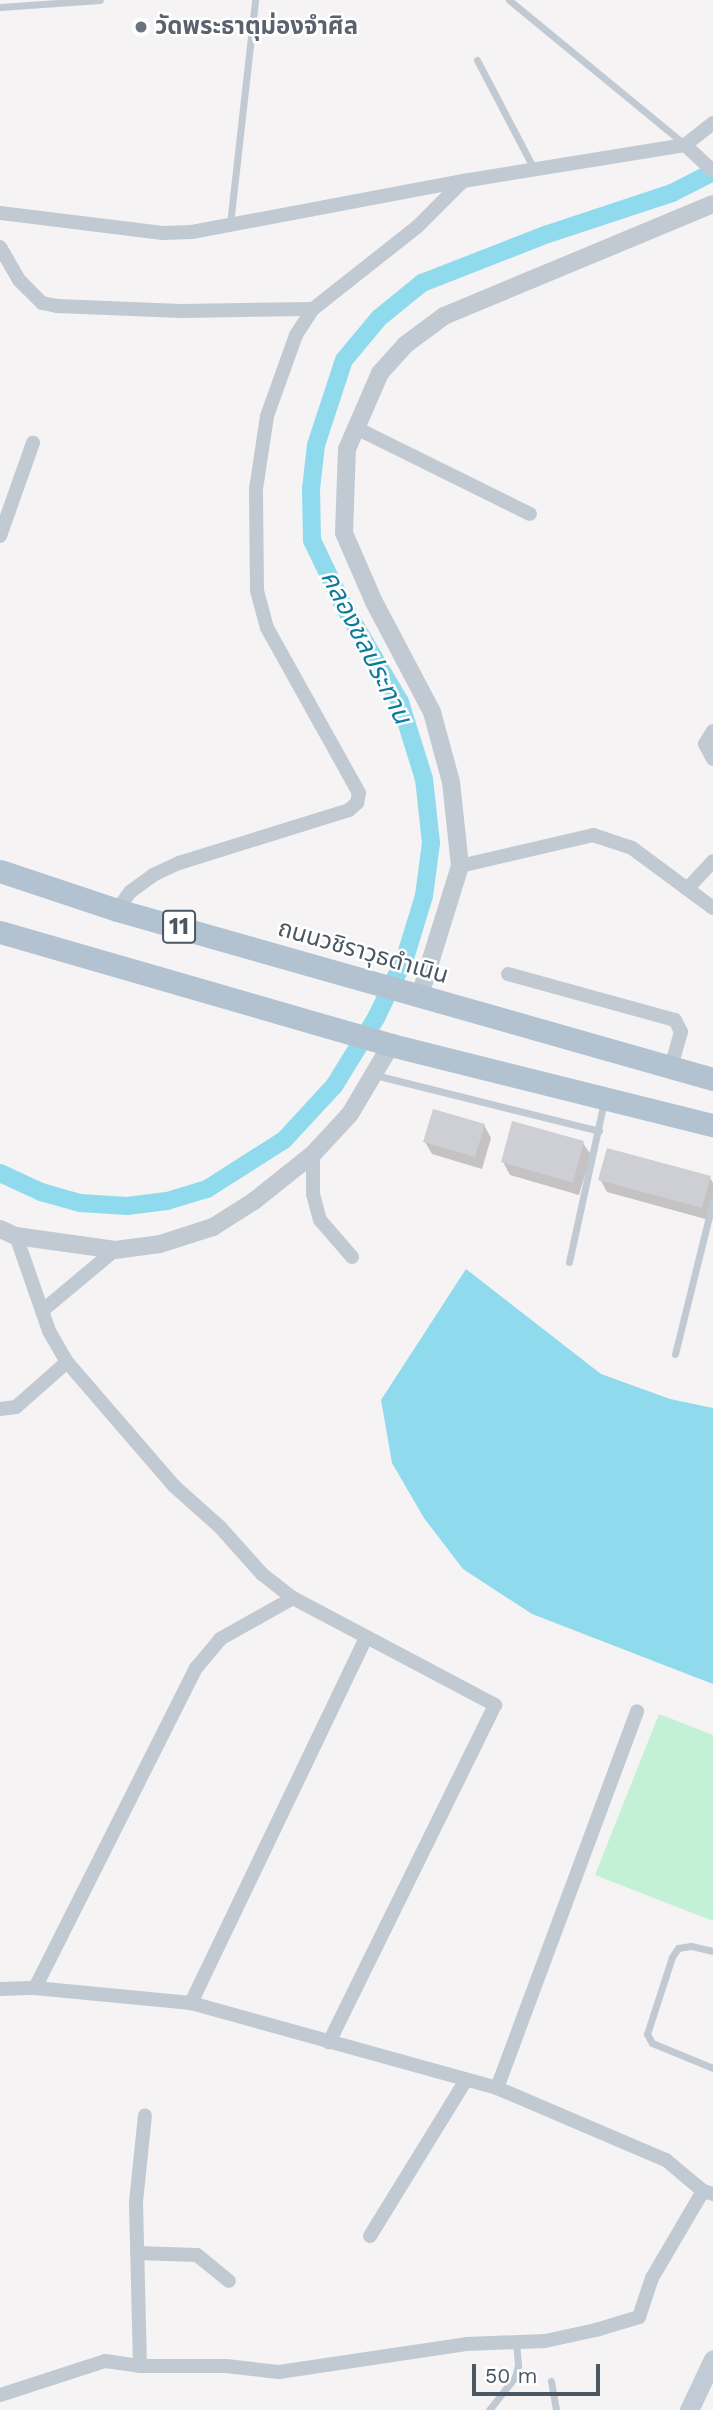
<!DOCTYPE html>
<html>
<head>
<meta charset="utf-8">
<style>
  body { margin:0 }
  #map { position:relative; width:713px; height:2410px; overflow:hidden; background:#f5f3f3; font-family:"Work Sans","Noto Sans Thai",sans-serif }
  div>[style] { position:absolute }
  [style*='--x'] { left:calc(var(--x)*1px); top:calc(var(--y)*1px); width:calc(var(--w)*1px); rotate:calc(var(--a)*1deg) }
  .green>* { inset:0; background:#c3f1d5 }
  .water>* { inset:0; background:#90daee }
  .shadow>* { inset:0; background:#0003 }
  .canal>* { height:18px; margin:-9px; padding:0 9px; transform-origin:9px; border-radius:9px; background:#90daee }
  .building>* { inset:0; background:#cdcfd5 }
  .service>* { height:7px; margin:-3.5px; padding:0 3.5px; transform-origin:3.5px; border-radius:3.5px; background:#c1cad2 }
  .minor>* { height:14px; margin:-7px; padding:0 7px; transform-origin:7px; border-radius:7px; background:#c1cad2 }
  .tertiary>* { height:18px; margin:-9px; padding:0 9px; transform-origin:9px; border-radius:9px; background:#c1cad2 }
  .secondary>* { height:19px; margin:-9.5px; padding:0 9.5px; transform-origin:9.5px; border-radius:9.5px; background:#c1cbd6 }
  .primary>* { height:23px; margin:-11.5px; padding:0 11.5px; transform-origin:11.5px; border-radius:11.5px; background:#b3c2d1 }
  .dots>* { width:19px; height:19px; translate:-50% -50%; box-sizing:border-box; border:4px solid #fff; border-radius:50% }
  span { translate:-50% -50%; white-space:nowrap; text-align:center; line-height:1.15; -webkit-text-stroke:5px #fff; paint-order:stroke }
  .shield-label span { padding:2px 5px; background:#fff; border:2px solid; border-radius:5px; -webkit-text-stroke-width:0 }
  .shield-label { font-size:23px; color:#4a5661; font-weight:700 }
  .worship-label { font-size:24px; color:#5b616d; font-weight:700 }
  .left { translate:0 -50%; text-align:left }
  .street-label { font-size:24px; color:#4a5661 }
  .water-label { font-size:26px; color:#0c7c9b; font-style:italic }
  .scale { position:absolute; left:472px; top:2364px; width:128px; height:32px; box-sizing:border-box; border:4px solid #4a5661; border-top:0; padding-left:9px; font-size:21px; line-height:24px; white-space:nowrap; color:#4a5661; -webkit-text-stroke:5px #fff; paint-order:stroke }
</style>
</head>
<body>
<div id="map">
  <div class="green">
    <div style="clip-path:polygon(659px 1714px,713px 1735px,713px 1921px,595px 1875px)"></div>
  </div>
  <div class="water">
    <div style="clip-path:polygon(466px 1269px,601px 1374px,670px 1399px,713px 1408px,713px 1684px,532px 1614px,463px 1569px,424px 1518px,392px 1463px,381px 1400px)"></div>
  </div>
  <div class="shadow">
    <div style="clip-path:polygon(484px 1125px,491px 1138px,482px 1169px,432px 1154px,425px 1142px)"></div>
    <div style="clip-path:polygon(583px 1143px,591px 1155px,579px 1195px,510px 1175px,503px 1162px)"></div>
    <div style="clip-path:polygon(710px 1178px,713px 1183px,713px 1204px,709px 1220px,607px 1192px,600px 1179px)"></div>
  </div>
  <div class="canal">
    <div style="--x:0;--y:1173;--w:45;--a:24.9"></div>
    <div style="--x:41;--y:1192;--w:41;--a:15.8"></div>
    <div style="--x:80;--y:1203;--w:47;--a:3.7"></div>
    <div style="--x:127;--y:1206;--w:40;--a:-7.1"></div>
    <div style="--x:167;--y:1201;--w:42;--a:-16.7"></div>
    <div style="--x:207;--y:1189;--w:91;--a:-32.5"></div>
    <div style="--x:284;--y:1140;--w:74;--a:-47.2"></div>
    <div style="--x:334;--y:1086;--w:80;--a:-58.3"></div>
    <div style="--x:376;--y:1018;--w:67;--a:-64.2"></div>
    <div style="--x:405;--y:958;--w:65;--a:-73"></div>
    <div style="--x:424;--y:896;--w:53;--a:-82.5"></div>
    <div style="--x:431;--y:843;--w:64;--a:-96.2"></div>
    <div style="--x:424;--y:779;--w:81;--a:-107.3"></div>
    <div style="--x:400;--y:702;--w:115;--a:-120.4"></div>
    <div style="--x:342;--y:603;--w:70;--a:-115.5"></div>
    <div style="--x:312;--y:540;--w:51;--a:-91.1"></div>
    <div style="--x:311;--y:489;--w:44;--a:-83.5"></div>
    <div style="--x:316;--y:445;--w:89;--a:-71.8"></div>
    <div style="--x:344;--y:360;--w:55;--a:-50.2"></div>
    <div style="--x:379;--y:318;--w:55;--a:-39.1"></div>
    <div style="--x:422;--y:283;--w:135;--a:-21.3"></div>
    <div style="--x:548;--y:234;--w:131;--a:-18.3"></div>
    <div style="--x:672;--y:193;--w:46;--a:-27.1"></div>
  </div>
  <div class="building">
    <div style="clip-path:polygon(433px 1109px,485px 1124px,475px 1157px,423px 1142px)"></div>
    <div style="clip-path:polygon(512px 1121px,584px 1141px,573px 1183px,501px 1162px)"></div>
    <div style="clip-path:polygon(607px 1148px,711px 1176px,702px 1208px,598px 1180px)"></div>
  </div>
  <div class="service">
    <div style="--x:509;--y:0;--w:227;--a:39.4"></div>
    <div style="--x:0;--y:7;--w:100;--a:-4"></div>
    <div style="--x:477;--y:60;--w:123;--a:62.4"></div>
    <div style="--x:230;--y:224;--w:225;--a:-83.6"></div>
    <div style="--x:375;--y:1075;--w:231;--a:14"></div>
    <div style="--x:569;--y:1262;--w:164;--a:-77.7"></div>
    <div style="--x:675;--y:1354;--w:159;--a:-76.1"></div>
    <div style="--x:713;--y:1951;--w:23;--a:-167"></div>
    <div style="--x:691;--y:1946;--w:13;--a:171"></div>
    <div style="--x:678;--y:1948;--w:11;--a:124"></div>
    <div style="--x:672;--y:1957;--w:81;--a:108"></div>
    <div style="--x:647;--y:2034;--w:10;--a:61"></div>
    <div style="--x:652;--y:2043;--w:66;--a:22.3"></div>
    <div style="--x:551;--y:2381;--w:29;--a:80"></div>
    <div style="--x:489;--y:2410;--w:42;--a:-51.8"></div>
    <div style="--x:515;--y:2377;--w:12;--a:-76"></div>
    <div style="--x:518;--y:2365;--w:22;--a:-95"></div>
  </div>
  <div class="minor">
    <div style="--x:685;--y:145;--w:38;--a:43"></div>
    <div style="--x:0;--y:213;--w:164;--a:7"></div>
    <div style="--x:163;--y:233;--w:29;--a:-2"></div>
    <div style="--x:192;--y:232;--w:276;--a:-10.7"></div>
    <div style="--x:463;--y:181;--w:225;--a:-9.2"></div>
    <div style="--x:685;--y:145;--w:36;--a:-38"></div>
    <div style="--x:0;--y:247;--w:39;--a:60"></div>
    <div style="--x:20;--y:281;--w:31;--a:45"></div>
    <div style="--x:42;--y:303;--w:15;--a:11"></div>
    <div style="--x:57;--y:306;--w:124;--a:2.3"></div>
    <div style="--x:181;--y:311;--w:132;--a:-0.9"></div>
    <div style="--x:356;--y:428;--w:194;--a:26.3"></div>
    <div style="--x:0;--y:536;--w:99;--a:-70.5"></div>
    <div style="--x:713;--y:731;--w:15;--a:122"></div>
    <div style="--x:705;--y:744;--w:17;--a:62"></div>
    <div style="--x:460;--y:866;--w:137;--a:-13.1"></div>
    <div style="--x:593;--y:835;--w:41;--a:18.4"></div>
    <div style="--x:632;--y:848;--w:101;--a:36.5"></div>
    <div style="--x:687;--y:889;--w:38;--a:-47"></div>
    <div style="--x:117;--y:910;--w:22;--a:-54"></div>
    <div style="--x:130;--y:892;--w:29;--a:-36"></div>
    <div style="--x:153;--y:875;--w:29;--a:-25"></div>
    <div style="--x:179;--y:863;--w:178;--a:-17.3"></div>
    <div style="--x:349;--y:810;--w:11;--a:-41"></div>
    <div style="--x:357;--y:803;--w:10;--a:-79"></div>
    <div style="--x:359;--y:793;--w:189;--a:-119.1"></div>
    <div style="--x:267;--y:628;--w:39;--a:-105"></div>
    <div style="--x:257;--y:590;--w:101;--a:-90.6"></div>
    <div style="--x:256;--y:489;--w:74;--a:-81.4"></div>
    <div style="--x:267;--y:416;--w:86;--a:-70.3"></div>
    <div style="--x:296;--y:335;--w:31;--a:-57"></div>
    <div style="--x:313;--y:309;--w:132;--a:-38.3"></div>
    <div style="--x:417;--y:227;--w:65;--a:-45"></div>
    <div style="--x:508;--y:974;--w:173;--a:15.4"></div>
    <div style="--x:675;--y:1020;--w:13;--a:63"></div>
    <div style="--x:681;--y:1032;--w:36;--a:106"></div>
    <div style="--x:313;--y:1154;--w:40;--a:90"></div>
    <div style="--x:313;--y:1194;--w:27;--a:75"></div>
    <div style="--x:320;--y:1220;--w:49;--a:49.1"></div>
    <div style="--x:16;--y:1236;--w:101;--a:70.8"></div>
    <div style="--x:49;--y:1331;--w:36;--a:60"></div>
    <div style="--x:67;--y:1362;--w:164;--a:49.2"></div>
    <div style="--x:174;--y:1486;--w:62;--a:41.7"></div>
    <div style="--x:220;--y:1527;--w:63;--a:48.2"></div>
    <div style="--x:262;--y:1574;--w:39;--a:38"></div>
    <div style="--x:293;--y:1598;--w:229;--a:27.9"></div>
    <div style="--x:495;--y:1705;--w:376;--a:116.2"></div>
    <div style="--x:42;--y:1311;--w:95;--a:-39.9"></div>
    <div style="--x:0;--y:1409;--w:16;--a:-7"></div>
    <div style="--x:16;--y:1407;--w:68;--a:-41.4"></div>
    <div style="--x:35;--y:1988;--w:358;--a:-63.3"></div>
    <div style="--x:196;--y:1668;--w:38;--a:-50"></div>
    <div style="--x:220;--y:1639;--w:84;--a:-29.3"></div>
    <div style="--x:0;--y:1989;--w:35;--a:-2"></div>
    <div style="--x:35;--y:1988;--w:157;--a:5.5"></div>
    <div style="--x:191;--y:2003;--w:318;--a:15.5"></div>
    <div style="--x:497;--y:2088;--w:184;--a:23.1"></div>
    <div style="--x:666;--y:2160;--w:48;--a:40"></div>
    <div style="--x:191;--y:2003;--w:405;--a:-64.4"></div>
    <div style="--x:497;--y:2088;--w:402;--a:-69.6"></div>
    <div style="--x:370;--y:2236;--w:183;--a:-58.4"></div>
    <div style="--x:137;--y:2253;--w:60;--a:1.9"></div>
    <div style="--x:197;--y:2255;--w:41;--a:39.1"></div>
    <div style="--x:140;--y:2366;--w:164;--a:-91.4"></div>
    <div style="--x:136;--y:2202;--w:87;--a:-84.1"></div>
    <div style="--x:0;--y:2395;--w:110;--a:-17.9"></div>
    <div style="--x:105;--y:2361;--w:35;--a:8"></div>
    <div style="--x:140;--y:2366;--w:86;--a:0"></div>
    <div style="--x:226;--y:2366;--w:53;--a:6.5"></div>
    <div style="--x:279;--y:2372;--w:189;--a:-8.5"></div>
    <div style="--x:466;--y:2344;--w:79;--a:-2.2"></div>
    <div style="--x:545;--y:2341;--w:52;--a:-12.2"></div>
    <div style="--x:596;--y:2330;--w:45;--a:-16.8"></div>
    <div style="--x:639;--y:2317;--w:41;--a:-71.6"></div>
    <div style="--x:652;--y:2278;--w:101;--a:-59.6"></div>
    <div style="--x:703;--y:2191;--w:10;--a:17"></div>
  </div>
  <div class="tertiary">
    <div style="--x:420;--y:995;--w:135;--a:-72.8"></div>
    <div style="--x:460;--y:866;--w:84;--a:-96.1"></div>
    <div style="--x:451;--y:782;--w:73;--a:-105.2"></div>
    <div style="--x:432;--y:712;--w:124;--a:-117.8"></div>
    <div style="--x:374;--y:602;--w:75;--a:-113.5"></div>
    <div style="--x:344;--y:533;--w:84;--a:-88"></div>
    <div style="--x:347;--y:449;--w:83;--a:-66.5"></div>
    <div style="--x:380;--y:373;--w:38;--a:-48"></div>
    <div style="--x:405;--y:345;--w:49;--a:-36.6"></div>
    <div style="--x:444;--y:316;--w:291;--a:-22.6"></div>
    <div style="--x:0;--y:1229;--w:17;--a:24"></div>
    <div style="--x:16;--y:1236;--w:100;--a:8"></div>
    <div style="--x:115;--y:1250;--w:45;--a:-7.6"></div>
    <div style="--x:160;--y:1244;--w:56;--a:-17.8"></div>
    <div style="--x:213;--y:1227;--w:49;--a:-32.4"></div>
    <div style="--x:254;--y:1201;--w:75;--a:-38.5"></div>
    <div style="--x:313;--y:1154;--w:54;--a:-47.2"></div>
    <div style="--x:350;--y:1114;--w:80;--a:-59.3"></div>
  </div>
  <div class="secondary">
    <div style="--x:689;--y:2410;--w:56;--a:-64.8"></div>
  </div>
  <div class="primary">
    <div style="--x:0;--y:871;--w:123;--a:18.4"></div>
    <div style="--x:117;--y:910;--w:619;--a:15.83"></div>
    <div style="--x:0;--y:932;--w:407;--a:16.1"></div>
    <div style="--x:391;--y:1045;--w:332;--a:14"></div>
  </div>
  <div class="dots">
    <div style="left:141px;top:27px;background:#6b7280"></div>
  </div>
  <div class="shield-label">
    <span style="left:179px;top:927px">11</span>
  </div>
  <div class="worship-label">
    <span class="left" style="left:155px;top:27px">วัดพระธาตุม่องจำศิล</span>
  </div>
  <div class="street-label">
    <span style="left:363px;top:952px;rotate:16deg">ถนนวชิราวุธดำเนิน</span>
  </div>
  <div class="water-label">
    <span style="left:366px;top:647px;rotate:63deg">คลองชลประทาน</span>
  </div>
  <div class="scale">50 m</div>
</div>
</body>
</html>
